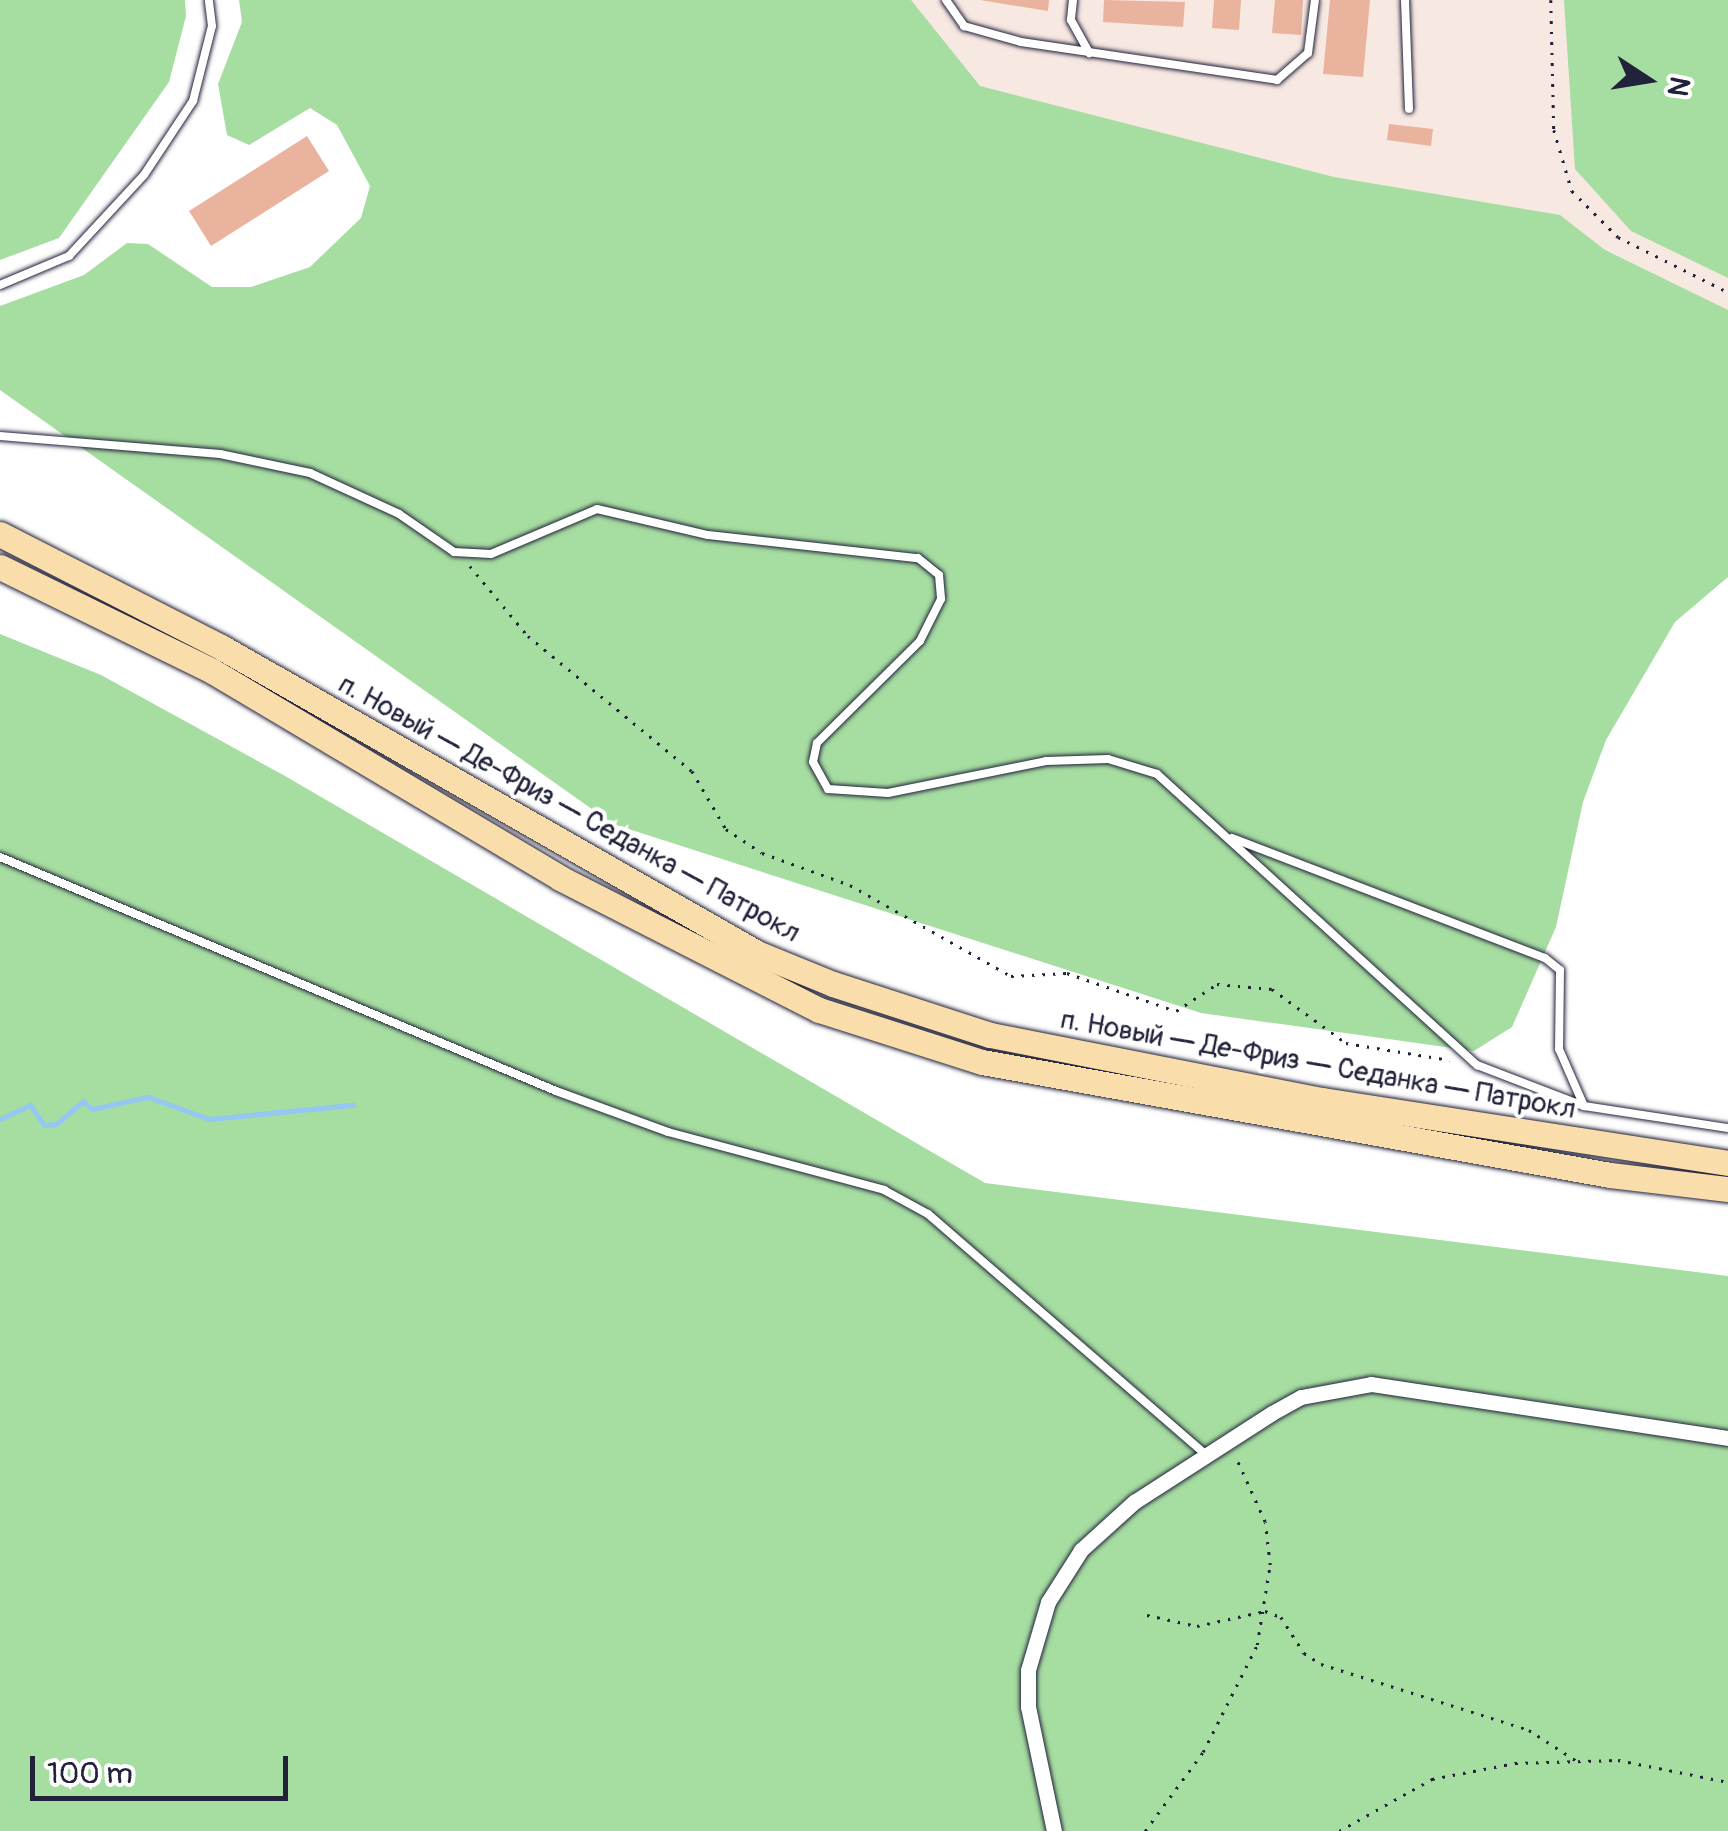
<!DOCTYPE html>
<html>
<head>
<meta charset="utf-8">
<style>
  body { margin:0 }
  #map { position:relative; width:1728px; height:1831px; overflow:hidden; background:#fff; font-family:Pangolin,sans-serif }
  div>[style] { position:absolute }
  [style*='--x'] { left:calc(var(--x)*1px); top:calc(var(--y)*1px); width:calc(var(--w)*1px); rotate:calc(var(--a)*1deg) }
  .built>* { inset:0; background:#f8e8e2 }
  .green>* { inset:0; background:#a6dda1 }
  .stream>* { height:5px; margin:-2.5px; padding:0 2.5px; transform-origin:2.5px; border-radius:2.5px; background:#94c7f1 }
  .building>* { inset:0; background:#e9b39e }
  .path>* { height:2.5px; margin-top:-1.25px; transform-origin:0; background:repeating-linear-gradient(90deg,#22223b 0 2.5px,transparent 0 10.5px) }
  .roads { filter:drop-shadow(0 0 2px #22223b) drop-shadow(0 0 2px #22223b) }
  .service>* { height:8px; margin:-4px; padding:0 4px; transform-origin:4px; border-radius:4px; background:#fff }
  .minor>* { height:15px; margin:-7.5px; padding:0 7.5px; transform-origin:7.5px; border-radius:7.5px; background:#fff }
  .trunk>* { height:25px; margin:-12.5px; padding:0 12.5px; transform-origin:12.5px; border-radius:12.5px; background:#f9deab }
  span { translate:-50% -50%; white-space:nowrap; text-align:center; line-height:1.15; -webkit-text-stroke:8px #fff; paint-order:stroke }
  .street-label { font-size:28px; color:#22223b }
  .north { position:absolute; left:1598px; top:30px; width:100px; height:100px; -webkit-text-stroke:8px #fff; paint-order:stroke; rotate:102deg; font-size:28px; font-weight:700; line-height:40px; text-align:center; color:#22223b }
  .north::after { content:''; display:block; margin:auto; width:35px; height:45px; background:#22223b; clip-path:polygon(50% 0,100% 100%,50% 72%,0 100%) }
  .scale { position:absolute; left:30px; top:1756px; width:258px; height:45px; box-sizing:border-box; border:5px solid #22223b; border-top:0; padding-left:12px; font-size:30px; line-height:35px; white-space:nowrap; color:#22223b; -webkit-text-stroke:8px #fff; paint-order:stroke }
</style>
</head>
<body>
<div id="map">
  <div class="built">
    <div style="clip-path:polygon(905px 0,1728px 0,1728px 441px,983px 103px)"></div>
  </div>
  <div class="green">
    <div style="clip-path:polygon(0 0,185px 0,186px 16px,169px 82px,59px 238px,0 260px)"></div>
    <div style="clip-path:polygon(239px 0,911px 0,980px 86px,1334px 177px,1560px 215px,1605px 250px,1728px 310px,1728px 577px,1675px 622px,1606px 740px,1583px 802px,1556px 927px,1512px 1027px,1474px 1051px,1201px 1013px,613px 824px,0 390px,0 306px,84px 275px,127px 243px,148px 244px,212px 287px,251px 287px,310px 267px,361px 218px,370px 186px,337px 125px,310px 108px,249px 145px,227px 135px,218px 84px,242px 22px)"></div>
    <div style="clip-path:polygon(1564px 0,1728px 0,1728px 278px,1631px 231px,1575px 169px)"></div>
    <div style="clip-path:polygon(0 634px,101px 675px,285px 776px,985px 1183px,1728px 1276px,1728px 1831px,0 1831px)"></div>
  </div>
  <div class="stream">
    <div style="--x:0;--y:1119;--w:33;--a:-25"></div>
    <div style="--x:30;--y:1105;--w:24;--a:55"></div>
    <div style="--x:44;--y:1125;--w:12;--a:-5"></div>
    <div style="--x:56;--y:1124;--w:35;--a:-40"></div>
    <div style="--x:83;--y:1101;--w:12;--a:42"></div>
    <div style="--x:92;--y:1109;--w:57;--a:-12.1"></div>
    <div style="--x:148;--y:1097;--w:65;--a:19.8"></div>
    <div style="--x:209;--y:1119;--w:145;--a:-5.6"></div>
  </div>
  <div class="building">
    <div style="clip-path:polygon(980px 0,1049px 0,1048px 11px)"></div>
    <div style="clip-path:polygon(1104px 0,1185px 2px,1183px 27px,1103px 22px)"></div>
    <div style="clip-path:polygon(1214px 0,1241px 0,1239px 30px,1212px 28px)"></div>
    <div style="clip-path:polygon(1275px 0,1303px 0,1301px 35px,1272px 33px)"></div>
    <div style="clip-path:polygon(1330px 0,1370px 0,1363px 77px,1323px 74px)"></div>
    <div style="clip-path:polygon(1389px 124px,1433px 129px,1431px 146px,1387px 140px)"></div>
    <div style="clip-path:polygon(307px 136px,329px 171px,211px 246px,189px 211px)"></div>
  </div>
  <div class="path">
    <div style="--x:1551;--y:0;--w:130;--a:88.7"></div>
    <div style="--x:1554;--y:130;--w:64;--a:73.6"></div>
    <div style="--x:1572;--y:191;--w:65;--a:45"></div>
    <div style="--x:1618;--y:237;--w:123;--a:26.6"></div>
    <div style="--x:470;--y:566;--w:91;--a:50.4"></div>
    <div style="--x:528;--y:636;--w:212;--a:39.5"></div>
    <div style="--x:692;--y:771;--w:67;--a:59.6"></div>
    <div style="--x:726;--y:829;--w:43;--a:33.7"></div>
    <div style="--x:762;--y:853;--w:94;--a:20"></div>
    <div style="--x:850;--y:885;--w:185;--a:29.5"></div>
    <div style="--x:1011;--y:976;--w:56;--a:-3.1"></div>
    <div style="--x:1067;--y:973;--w:115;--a:19.2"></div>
    <div style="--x:1176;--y:1011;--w:49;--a:-33.4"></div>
    <div style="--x:1217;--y:984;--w:55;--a:5.2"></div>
    <div style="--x:1272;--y:989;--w:92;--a:36.1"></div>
    <div style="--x:1346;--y:1043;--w:105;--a:9.3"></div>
    <div style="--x:1147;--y:1615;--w:51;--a:12.4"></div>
    <div style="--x:1197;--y:1626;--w:70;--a:-12.4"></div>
    <div style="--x:1265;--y:1611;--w:17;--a:21"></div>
    <div style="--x:1281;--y:1617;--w:43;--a:57.4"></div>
    <div style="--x:1304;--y:1653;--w:20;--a:33"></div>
    <div style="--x:1321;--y:1664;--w:218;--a:17.6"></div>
    <div style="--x:1529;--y:1730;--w:57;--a:32.9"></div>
    <div style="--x:1145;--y:1831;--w:98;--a:-53.7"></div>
    <div style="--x:1203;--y:1752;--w:120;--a:-63.2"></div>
    <div style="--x:1257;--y:1645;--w:81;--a:-80.8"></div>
    <div style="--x:1270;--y:1565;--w:43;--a:-96.6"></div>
    <div style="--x:1265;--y:1522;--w:72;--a:-114.4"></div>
    <div style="--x:1339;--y:1831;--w:107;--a:-29.2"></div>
    <div style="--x:1432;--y:1779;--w:85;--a:-10.9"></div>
    <div style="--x:1515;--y:1763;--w:103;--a:-1.7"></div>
    <div style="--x:1618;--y:1760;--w:112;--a:11.3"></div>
  </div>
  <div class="roads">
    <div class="service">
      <div style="--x:946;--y:0;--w:32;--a:55"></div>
      <div style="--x:964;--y:26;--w:59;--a:15.7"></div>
      <div style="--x:1021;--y:42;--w:259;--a:8.4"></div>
      <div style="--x:1277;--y:80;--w:41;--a:-41.1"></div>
      <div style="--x:1308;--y:53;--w:53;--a:-82.5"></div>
      <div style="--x:1073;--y:0;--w:20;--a:96"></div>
      <div style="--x:1071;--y:20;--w:38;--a:61"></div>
      <div style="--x:1405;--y:0;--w:109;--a:87.9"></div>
      <div style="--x:0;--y:285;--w:75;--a:-22.8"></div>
      <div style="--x:69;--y:256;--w:110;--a:-47.2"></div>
      <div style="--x:144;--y:175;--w:89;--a:-56.5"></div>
      <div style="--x:193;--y:101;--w:77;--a:-75.8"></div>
      <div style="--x:212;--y:26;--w:26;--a:-97"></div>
      <div style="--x:0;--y:436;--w:221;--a:4.7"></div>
      <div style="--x:220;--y:454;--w:92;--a:11.9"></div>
      <div style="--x:310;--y:473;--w:98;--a:24.7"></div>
      <div style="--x:399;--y:514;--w:67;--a:34.6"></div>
      <div style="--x:454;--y:552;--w:37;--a:3"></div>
      <div style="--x:491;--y:554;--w:115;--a:-23"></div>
      <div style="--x:597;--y:509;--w:114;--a:13.2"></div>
      <div style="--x:708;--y:535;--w:211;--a:6.3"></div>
      <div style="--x:918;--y:558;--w:27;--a:39"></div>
      <div style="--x:939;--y:575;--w:24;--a:85"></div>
      <div style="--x:941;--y:599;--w:47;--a:116.6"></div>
      <div style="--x:920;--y:641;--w:145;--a:135.3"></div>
      <div style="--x:817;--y:743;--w:19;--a:102"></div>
      <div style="--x:813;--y:762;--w:31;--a:61"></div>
      <div style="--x:828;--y:789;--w:60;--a:3.8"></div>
      <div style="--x:888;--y:793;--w:161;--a:-11.4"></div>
      <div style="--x:1046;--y:761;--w:62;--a:-1.8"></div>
      <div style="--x:1108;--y:759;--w:51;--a:17"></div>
      <div style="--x:1157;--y:774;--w:433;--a:42.3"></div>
      <div style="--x:1477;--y:1065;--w:115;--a:21"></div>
      <div style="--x:1584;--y:1106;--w:146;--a:8.7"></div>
      <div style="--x:1232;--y:838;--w:335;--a:21"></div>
      <div style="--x:1545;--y:958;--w:19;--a:39"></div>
      <div style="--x:1560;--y:970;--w:79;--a:90.7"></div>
      <div style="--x:1559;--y:1049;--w:62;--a:66.3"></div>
      <div style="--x:0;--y:857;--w:603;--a:22.82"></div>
      <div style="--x:556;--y:1091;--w:119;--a:20.1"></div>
      <div style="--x:668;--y:1132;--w:224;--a:15"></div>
      <div style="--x:884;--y:1190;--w:50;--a:28.6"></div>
      <div style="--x:928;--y:1214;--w:368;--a:40.9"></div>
    </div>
    <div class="minor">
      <div style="--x:1054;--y:1831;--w:127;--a:-101.8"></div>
      <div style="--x:1028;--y:1707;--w:37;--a:-90"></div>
      <div style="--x:1028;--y:1670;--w:71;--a:-73.6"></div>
      <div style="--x:1048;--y:1602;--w:62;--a:-57.6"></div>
      <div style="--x:1081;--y:1550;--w:72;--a:-42.2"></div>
      <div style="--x:1134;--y:1502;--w:164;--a:-32.8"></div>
      <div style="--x:1272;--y:1413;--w:33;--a:-29"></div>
      <div style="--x:1301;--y:1397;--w:71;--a:-10.5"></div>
      <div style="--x:1371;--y:1384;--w:361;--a:8.6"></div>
    </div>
    <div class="trunk">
      <div style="--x:0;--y:534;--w:248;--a:27.1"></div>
      <div style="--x:221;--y:647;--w:617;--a:29.72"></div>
      <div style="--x:757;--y:953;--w:82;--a:22.2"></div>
      <div style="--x:833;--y:984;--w:165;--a:18"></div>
      <div style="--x:990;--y:1035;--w:338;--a:11.1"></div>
      <div style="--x:1322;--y:1100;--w:411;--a:8.8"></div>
      <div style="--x:0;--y:567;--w:236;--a:26.1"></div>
      <div style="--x:212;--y:671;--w:405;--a:30.7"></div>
      <div style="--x:560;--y:878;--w:291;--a:27"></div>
      <div style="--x:819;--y:1010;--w:171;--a:17.7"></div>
      <div style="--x:982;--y:1062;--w:638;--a:10.2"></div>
      <div style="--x:1610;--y:1175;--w:119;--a:6.8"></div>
    </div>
  </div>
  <div class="street-label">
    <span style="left:569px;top:809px;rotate:29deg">п. Новый — Де-Фриз — Седанка — Патрокл</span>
    <span style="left:1318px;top:1065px;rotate:10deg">п. Новый — Де-Фриз — Седанка — Патрокл</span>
  </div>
  <div class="north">N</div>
  <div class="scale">100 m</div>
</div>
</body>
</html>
